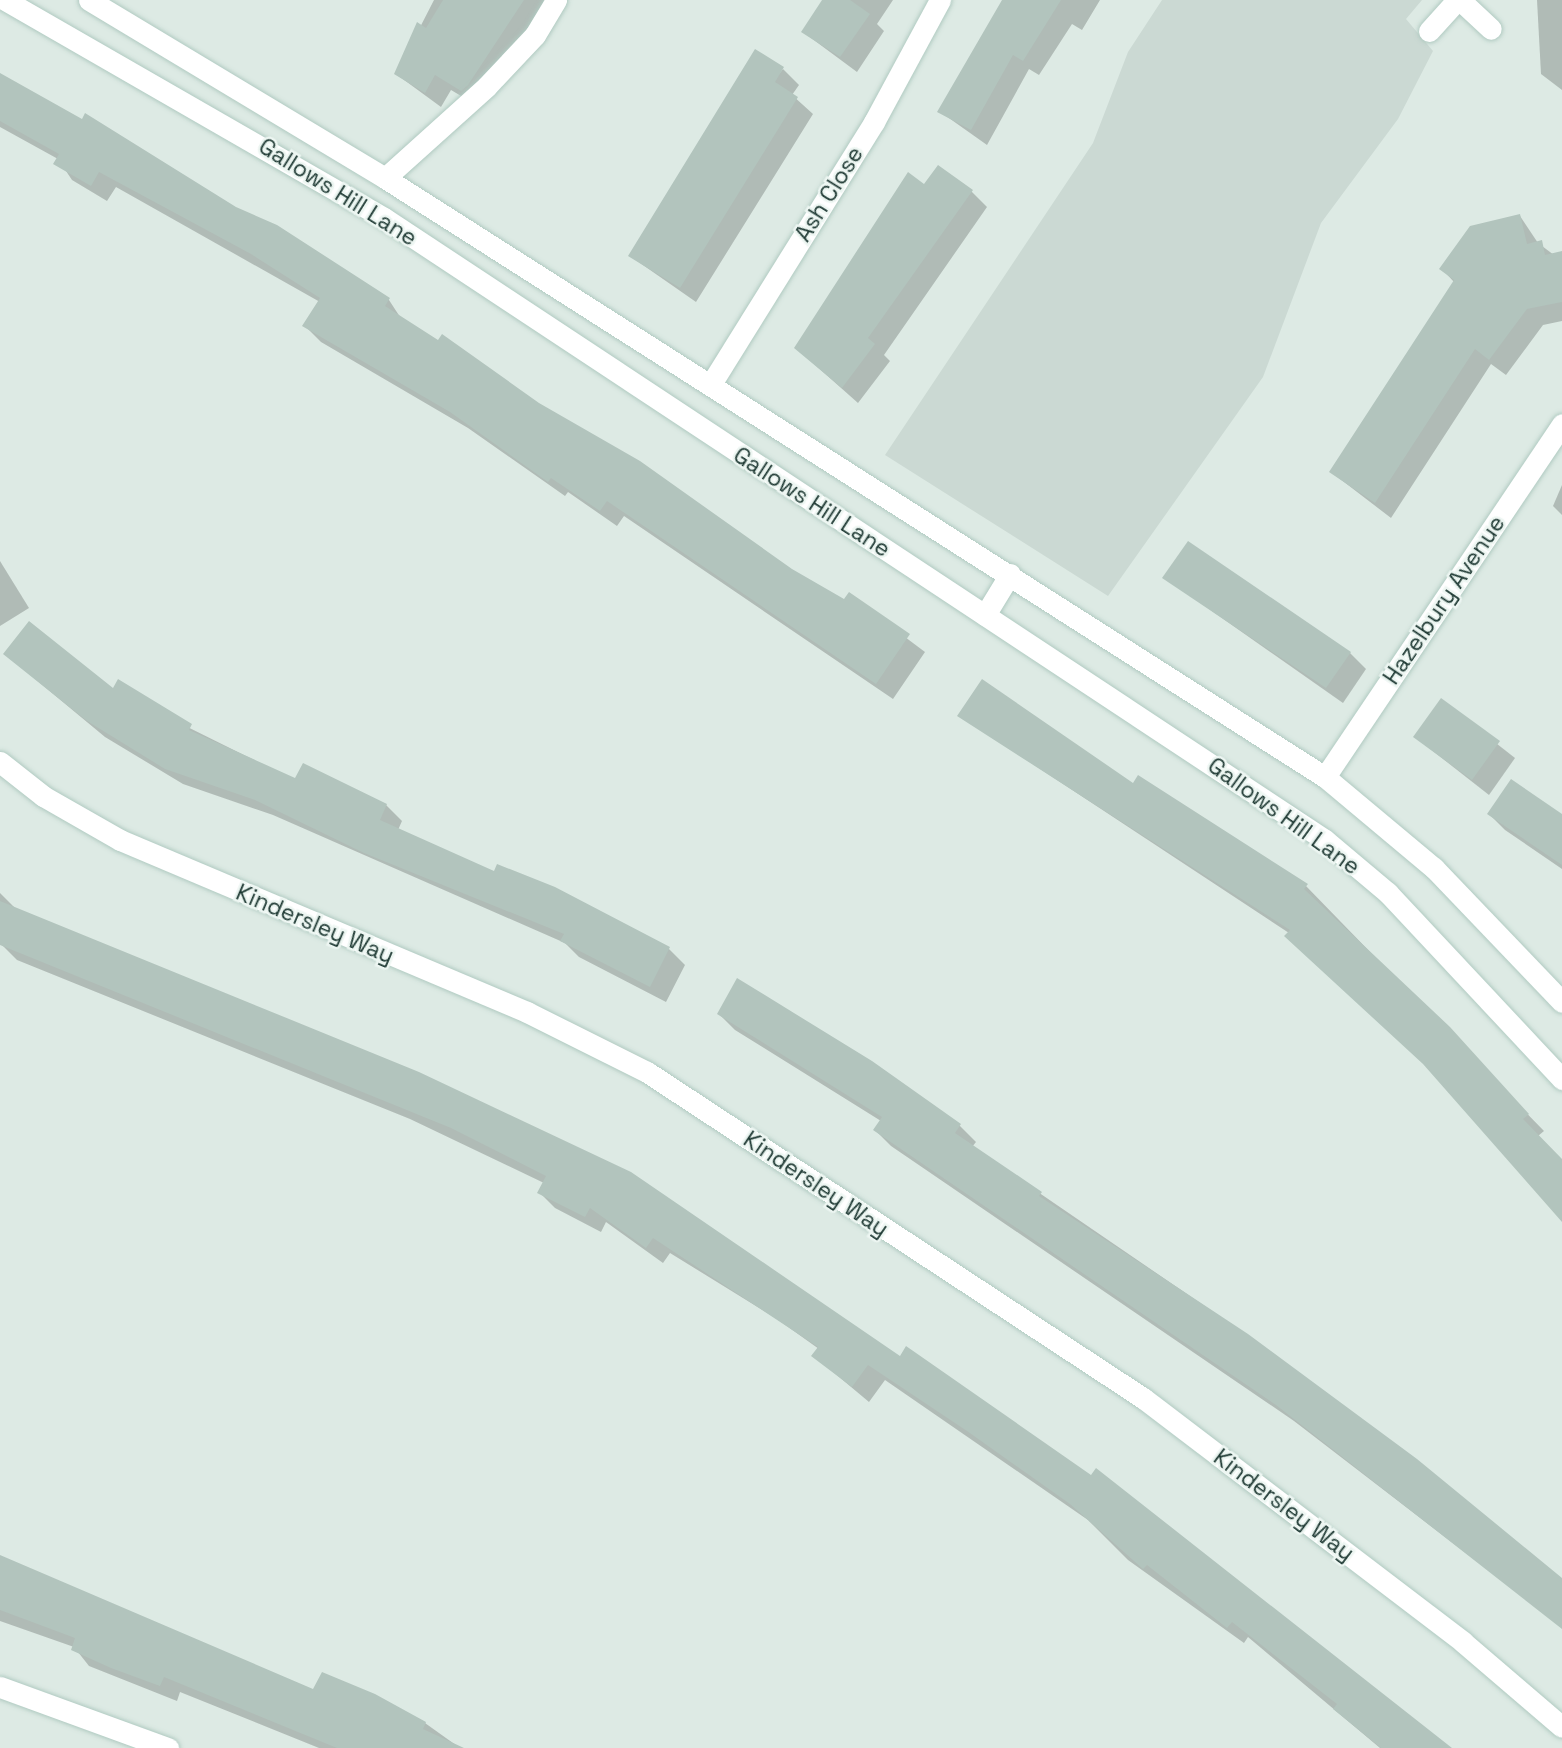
<!DOCTYPE html>
<html>
<head>
<meta charset="utf-8">
<style>
  body { margin:0 }
  #map { position:relative; width:1562px; height:1748px; overflow:hidden; background:#ddeae4; font-family:"Space Grotesk",sans-serif }
  div>[style] { position:absolute }
  [style*='--x'] { left:calc(var(--x)*1px); top:calc(var(--y)*1px); width:calc(var(--w)*1px); rotate:calc(var(--a)*1deg) }
  .built>* { inset:0; background:#cbd9d3 }
  .shadow>* { inset:0; background:#0003 }
  .building>* { inset:0; background:#b2c4bd }
  .roads { filter:drop-shadow(0 0 2px #b0cac1) drop-shadow(0 0 2px #b0cac1) }
  .street>* { height:21px; margin:-10.5px; padding:0 10.5px; transform-origin:10.5px; border-radius:10.5px; background:#fff }
  .secondary>* { height:21px; margin:-10.5px; padding:0 10.5px; transform-origin:10.5px; border-radius:10.5px; background:#fff }
  span { translate:-50% -50%; white-space:nowrap; text-align:center; line-height:1.15; -webkit-text-stroke:5px #edf6f2; paint-order:stroke }
  .street-label { font-size:23px; color:#1e3933 }
</style>
</head>
<body>
<div id="map">
  <div class="built">
    <div style="clip-path:polygon(1162px 0,1422px 0,1406px 19px,1433px 51px,1398px 119px,1321px 223px,1263px 377px,1108px 596px,885px 455px,1093px 143px,1128px 52px)"></div>
  </div>
  <div class="shadow">
    <div style="clip-path:polygon(434px 0,546px 0,478px 106px,451px 90px,441px 107px,396px 74px)"></div>
    <div style="clip-path:polygon(824px 0,893px 0,877px 24px,884px 31px,857px 72px,803px 32px)"></div>
    <div style="clip-path:polygon(1004px 0,1100px 0,1082px 30px,1072px 24px,1039px 75px,1029px 69px,987px 145px,939px 111px)"></div>
    <div style="clip-path:polygon(1537px 0,1562px 0,1562px 90px,1541px 74px)"></div>
    <div style="clip-path:polygon(783px 69px,799px 85px,792px 95px,813px 114px,696px 302px,630px 256px)"></div>
    <div style="clip-path:polygon(0 75px,389px 300px,402px 320px,791px 570px,845px 601px,849px 595px,925px 652px,893px 699px,624px 516px,617px 526px,568px 492px,565px 496px,468px 428px,321px 342px,305px 326px,320px 302px,116px 187px,107px 201px,72px 180px,58px 159px,0 127px)"></div>
    <div style="clip-path:polygon(925px 186px,971px 191px,987px 207px,884px 355px,890px 361px,858px 403px,796px 348px)"></div>
    <div style="clip-path:polygon(1520px 216px,1538px 243px,1554px 255px,1562px 253px,1562px 321px,1543px 325px,1506px 375px,1491px 364px,1391px 518px,1331px 472px,1454px 282px,1441px 268px)"></div>
    <div style="clip-path:polygon(1562px 485px,1562px 515px,1553px 506px)"></div>
    <div style="clip-path:polygon(0 561px,29px 608px,0 626px)"></div>
    <div style="clip-path:polygon(1165px 578px,1350px 653px,1366px 669px,1343px 703px)"></div>
    <div style="clip-path:polygon(5px 654px,113px 690px,296px 781px,304px 765px,386px 805px,402px 821px,398px 830px,495px 873px,554px 889px,669px 949px,685px 965px,666px 1002px,579px 957px,565px 943px,273px 815px,183px 784px,105px 737px)"></div>
    <div style="clip-path:polygon(1441px 700px,1515px 758px,1489px 795px,1415px 737px)"></div>
    <div style="clip-path:polygon(960px 716px,1133px 785px,1306px 886px,1544px 1131px,1538px 1136px,1562px 1161px,1562px 1217px,1431px 1071px,1289px 933px)"></div>
    <div style="clip-path:polygon(1489px 814px,1562px 817px,1562px 869px,1505px 830px)"></div>
    <div style="clip-path:polygon(0 893px,18px 911px,630px 1173px,1449px 1748px,1380px 1748px,1248px 1637px,1244px 1643px,1128px 1560px,1088px 1520px,885px 1380px,869px 1402px,814px 1356px,819px 1349px,777px 1319px,670px 1253px,663px 1263px,606px 1222px,601px 1232px,555px 1208px,539px 1192px,544px 1183px,410px 1119px,17px 960px,0 943px)"></div>
    <div style="clip-path:polygon(738px 981px,960px 1126px,976px 1142px,972px 1147px,1247px 1335px,1562px 1580px,1562px 1627px,1294px 1421px,891px 1146px,875px 1130px,881px 1121px,735px 1030px,719px 1014px)"></div>
    <div style="clip-path:polygon(0 1557px,314px 1691px,425px 1723px,460px 1748px,319px 1748px,180px 1692px,177px 1701px,89px 1666px,74px 1647px,0 1621px)"></div>
  </div>
  <div class="building">
    <div style="clip-path:polygon(443px 0,524px 0,468px 85px,461px 91px,435px 75px,425px 93px,394px 74px,417px 22px,426px 28px)"></div>
    <div style="clip-path:polygon(822px 0,850px 0,870px 14px,840px 57px,801px 32px)"></div>
    <div style="clip-path:polygon(1002px 0,1061px 0,1023px 61px,1013px 55px,971px 130px,937px 112px)"></div>
    <div style="clip-path:polygon(755px 49px,784px 67px,775px 82px,798px 97px,680px 288px,628px 256px)"></div>
    <div style="clip-path:polygon(0 73px,82px 119px,85px 113px,236px 207px,277px 225px,390px 298px,385px 306px,438px 340px,442px 334px,539px 403px,640px 461px,792px 569px,844px 599px,849px 592px,910px 634px,876px 684px,607px 501px,600px 511px,551px 478px,548px 482px,450px 412px,302px 326px,320px 298px,251px 254px,99px 172px,91px 186px,53px 164px,59px 154px,0 121px)"></div>
    <div style="clip-path:polygon(938px 165px,973px 190px,868px 338px,875px 344px,842px 388px,794px 348px,908px 172px,924px 184px)"></div>
    <div style="clip-path:polygon(1520px 214px,1527px 244px,1542px 240px,1545px 255px,1562px 251px,1562px 302px,1527px 309px,1489px 360px,1475px 349px,1375px 503px,1329px 472px,1454px 280px,1439px 269px,1470px 226px)"></div>
    <div style="clip-path:polygon(1188px 541px,1351px 652px,1326px 688px,1162px 578px)"></div>
    <div style="clip-path:polygon(29px 621px,113px 688px,118px 679px,192px 724px,189px 730px,295px 778px,303px 763px,387px 804px,380px 820px,494px 871px,497px 864px,555px 887px,670px 947px,650px 987px,560px 941px,564px 934px,364px 853px,255px 800px,165px 769px,87px 721px,3px 654px)"></div>
    <div style="clip-path:polygon(982px 679px,1133px 783px,1138px 775px,1308px 884px,1304px 889px,1450px 1027px,1529px 1114px,1523px 1119px,1562px 1159px,1562px 1222px,1423px 1064px,1284px 936px,1290px 930px,957px 716px)"></div>
    <div style="clip-path:polygon(1441px 698px,1500px 741px,1472px 780px,1413px 737px)"></div>
    <div style="clip-path:polygon(1511px 779px,1562px 814px,1562px 865px,1487px 814px)"></div>
    <div style="clip-path:polygon(0 901px,419px 1072px,631px 1172px,900px 1356px,906px 1346px,1091px 1475px,1096px 1468px,1452px 1748px,1381px 1748px,1333px 1709px,1337px 1704px,1232px 1622px,1227px 1628px,1147px 1565px,1143px 1569px,1070px 1504px,967px 1431px,868px 1365px,852px 1387px,811px 1356px,818px 1347px,653px 1238px,646px 1248px,590px 1208px,585px 1217px,537px 1193px,546px 1176px,451px 1128px,0 945px)"></div>
    <div style="clip-path:polygon(737px 978px,872px 1061px,961px 1124px,955px 1133px,1042px 1192px,1039px 1196px,1248px 1334px,1417px 1459px,1562px 1578px,1562px 1629px,1276px 1405px,873px 1130px,882px 1117px,717px 1014px)"></div>
    <div style="clip-path:polygon(0 1555px,313px 1689px,322px 1672px,375px 1694px,426px 1722px,423px 1729px,464px 1748px,337px 1748px,164px 1677px,160px 1686px,111px 1668px,71px 1650px,75px 1638px,0 1610px)"></div>
  </div>
  <div class="roads">
    <div class="street">
      <div style="--x:5;--y:0;--w:437;--a:29.9"></div>
      <div style="--x:384;--y:218;--w:1128;--a:33.46"></div>
      <div style="--x:1325;--y:840;--w:82;--a:40.1"></div>
      <div style="--x:1388;--y:893;--w:255;--a:46.9"></div>
      <div style="--x:1460;--y:0;--w:42;--a:43.1"></div>
      <div style="--x:1429;--y:31;--w:42;--a:-47.9"></div>
      <div style="--x:385;--y:178;--w:137;--a:-42"></div>
      <div style="--x:487;--y:86;--w:70;--a:-46.7"></div>
      <div style="--x:535;--y:35;--w:41;--a:-59"></div>
      <div style="--x:711;--y:384;--w:309;--a:-58.1"></div>
      <div style="--x:874;--y:122;--w:139;--a:-61.6"></div>
      <div style="--x:985;--y:615;--w:48;--a:-58.6"></div>
      <div style="--x:0;--y:762;--w:55;--a:38.3"></div>
      <div style="--x:43;--y:796;--w:89;--a:29.7"></div>
      <div style="--x:120;--y:840;--w:442;--a:22.9"></div>
      <div style="--x:527;--y:1012;--w:134;--a:26.6"></div>
      <div style="--x:647;--y:1072;--w:594;--a:33.32"></div>
      <div style="--x:1143;--y:1398;--w:402;--a:37.3"></div>
      <div style="--x:1463;--y:1642;--w:130;--a:40.6"></div>
      <div style="--x:1325;--y:777;--w:425;--a:-56.1"></div>
      <div style="--x:0;--y:1687;--w:179;--a:20"></div>
    </div>
    <div class="secondary">
      <div style="--x:89;--y:0;--w:345;--a:31"></div>
      <div style="--x:385;--y:178;--w:1115;--a:32.51"></div>
      <div style="--x:1325;--y:777;--w:142;--a:39.9"></div>
      <div style="--x:1434;--y:868;--w:185;--a:46.3"></div>
    </div>
  </div>
  <div class="street-label">
    <span style="left:338px;top:192px;rotate:32deg">Gallows Hill Lane</span>
    <span style="left:829px;top:194px;rotate:-58deg">Ash Close</span>
    <span style="left:812px;top:502px;rotate:33deg">Gallows Hill Lane</span>
    <span style="left:1444px;top:600px;rotate:-56deg">Hazelbury Avenue</span>
    <span style="left:1284px;top:816px;rotate:36deg">Gallows Hill Lane</span>
    <span style="left:315px;top:924px;rotate:23deg">Kindersley Way</span>
    <span style="left:816px;top:1184px;rotate:34deg">Kindersley Way</span>
    <span style="left:1284px;top:1505px;rotate:37deg">Kindersley Way</span>
  </div>
</div>
</body>
</html>
